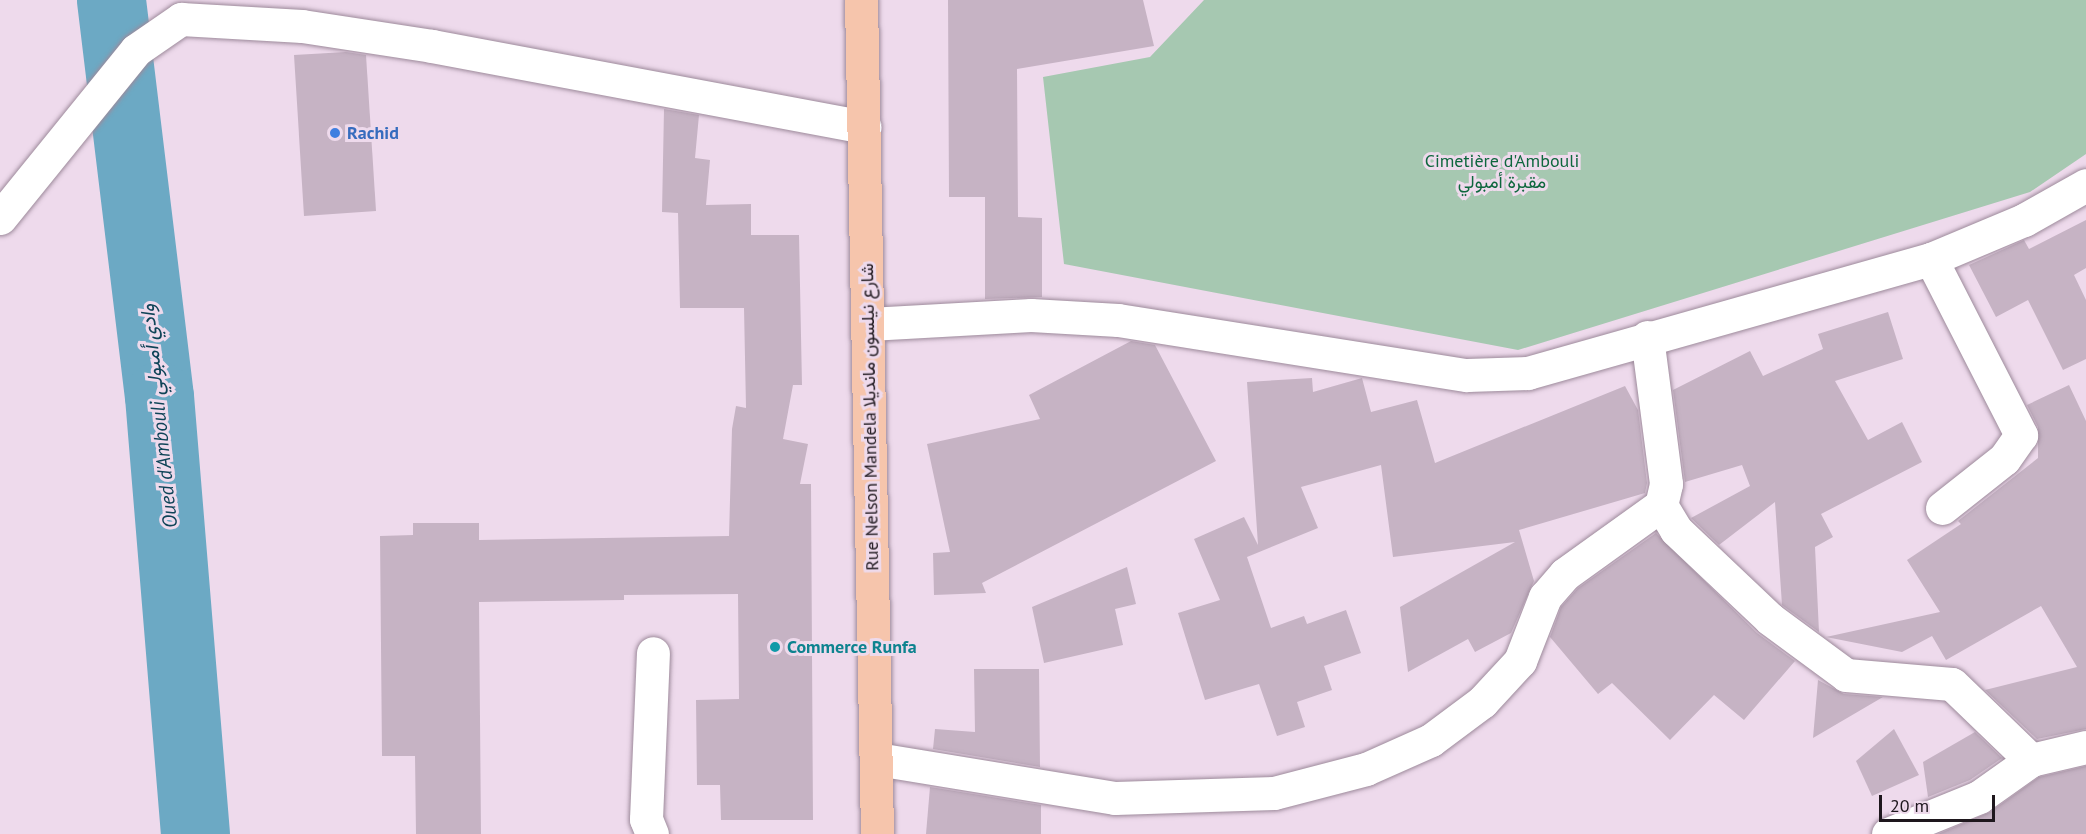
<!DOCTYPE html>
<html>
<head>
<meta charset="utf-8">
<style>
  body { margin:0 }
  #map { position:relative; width:2086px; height:834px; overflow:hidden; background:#eedaec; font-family:"PT Sans",Vazirmatn,sans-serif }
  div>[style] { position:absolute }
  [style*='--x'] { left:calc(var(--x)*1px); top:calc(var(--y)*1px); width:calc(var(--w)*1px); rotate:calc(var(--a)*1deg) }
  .green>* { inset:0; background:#a6c8b1 }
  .river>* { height:69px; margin:-34.5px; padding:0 34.5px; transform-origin:34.5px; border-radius:34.5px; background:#6ca9c4 }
  .building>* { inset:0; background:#c6b3c4 }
  .roads { filter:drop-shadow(0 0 2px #9d8a9b) drop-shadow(0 0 2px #9d8a9b) }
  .minor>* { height:33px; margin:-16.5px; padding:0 16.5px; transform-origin:16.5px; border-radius:16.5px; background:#fff }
  .major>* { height:33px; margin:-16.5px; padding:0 16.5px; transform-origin:16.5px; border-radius:16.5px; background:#f6c5ac }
  .dots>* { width:16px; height:16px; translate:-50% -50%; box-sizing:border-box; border:3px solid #eedaec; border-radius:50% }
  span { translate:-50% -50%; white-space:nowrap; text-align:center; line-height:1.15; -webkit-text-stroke:6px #eedaec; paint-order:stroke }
  .shop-label { font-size:18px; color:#366cbe; font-weight:700 }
  .left { translate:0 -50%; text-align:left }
  .park-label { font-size:18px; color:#0e673d }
  .street-label { font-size:18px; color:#1e171d }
  .culture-label { font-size:18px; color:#0d838f; font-weight:700 }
  .water-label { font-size:20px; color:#0e4357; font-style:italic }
  .scale { position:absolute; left:1879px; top:795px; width:116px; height:27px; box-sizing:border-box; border:3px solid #1e171d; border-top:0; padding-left:8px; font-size:18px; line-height:21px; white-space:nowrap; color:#1e171d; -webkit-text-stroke:4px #eedaec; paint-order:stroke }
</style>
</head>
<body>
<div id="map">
  <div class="green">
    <div style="clip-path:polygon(1204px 0,2086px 0,2086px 154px,2030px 192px,1518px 350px,1064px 264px,1043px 77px,1150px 57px)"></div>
  </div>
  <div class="river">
    <div style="--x:111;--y:0;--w:399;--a:83.1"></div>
    <div style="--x:159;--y:396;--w:439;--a:85.3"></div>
  </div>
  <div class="building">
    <div style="clip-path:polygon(948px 0,1143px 0,1154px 46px,1017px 69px,1018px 217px,1042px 218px,1042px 297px,985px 299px,985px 197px,949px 197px)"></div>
    <div style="clip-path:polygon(346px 52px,366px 55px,376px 211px,304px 216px,294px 55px)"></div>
    <div style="clip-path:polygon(664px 109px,699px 115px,695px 158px,710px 160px,706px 205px,751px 204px,751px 235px,799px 235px,802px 385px,793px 385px,783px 439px,808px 444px,800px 484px,811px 484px,813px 820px,721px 820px,720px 785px,697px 785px,696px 700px,739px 699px,738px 594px,624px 595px,624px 600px,479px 602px,481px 834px,416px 834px,415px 756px,382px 756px,380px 536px,413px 535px,413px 523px,479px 523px,479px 540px,729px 536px,732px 429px,736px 406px,746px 408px,744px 308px,680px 308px,678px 213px,662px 212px)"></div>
    <div style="clip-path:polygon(2086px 220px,2086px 268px,2074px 275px,2086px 300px,2086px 359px,2063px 370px,2028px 300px,1996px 317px,1969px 265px,2024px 240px,2029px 249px)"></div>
    <div style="clip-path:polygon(1888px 312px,1903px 359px,1835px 381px,1868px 440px,1902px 422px,1922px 462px,1821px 514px,1833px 537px,1815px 547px,1819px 632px,1782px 605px,1775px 502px,1719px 545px,1691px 518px,1750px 486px,1742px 465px,1685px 482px,1673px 390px,1750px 351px,1763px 376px,1823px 349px,1818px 334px)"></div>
    <div style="clip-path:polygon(1131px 341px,1155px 345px,1216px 461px,982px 583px,986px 593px,934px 595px,933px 553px,950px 552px,927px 444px,1040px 419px,1029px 395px)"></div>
    <div style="clip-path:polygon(1312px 378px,1313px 392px,1362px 378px,1371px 412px,1417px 400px,1435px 463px,1625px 386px,1638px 410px,1647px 483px,1645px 493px,1519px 530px,1534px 581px,1511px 633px,1475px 652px,1468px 639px,1408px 672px,1400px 607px,1515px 542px,1393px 557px,1381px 465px,1301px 487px,1318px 528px,1247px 557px,1271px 628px,1304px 616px,1307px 624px,1346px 610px,1361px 653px,1324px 666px,1332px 690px,1297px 702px,1305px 727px,1277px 736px,1259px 684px,1205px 700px,1178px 613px,1220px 600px,1194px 539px,1244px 517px,1258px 545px,1247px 382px)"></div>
    <div style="clip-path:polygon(2069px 385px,2086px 421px,2086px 729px,2037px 739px,1985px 690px,2077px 667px,2041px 606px,1946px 660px,1932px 636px,1902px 652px,1826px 637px,1940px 612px,1907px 560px,1961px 524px,1958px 521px,2038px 458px,2038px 427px,2027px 405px)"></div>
    <div style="clip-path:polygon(1656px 533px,1757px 633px,1795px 661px,1744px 720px,1714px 695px,1670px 740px,1612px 683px,1598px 694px,1550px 637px,1561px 607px,1578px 588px)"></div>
    <div style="clip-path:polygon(1127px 567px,1136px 604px,1115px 609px,1123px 645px,1044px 663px,1032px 607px)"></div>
    <div style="clip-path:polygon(974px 669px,1039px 669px,1040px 767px,933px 749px,935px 729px,975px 732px)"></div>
    <div style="clip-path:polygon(1818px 680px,1844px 694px,1883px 697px,1813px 738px)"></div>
    <div style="clip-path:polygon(1894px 729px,1919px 775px,1872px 796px,1856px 761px)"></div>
    <div style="clip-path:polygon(1975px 732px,2002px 758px,1970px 780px,1928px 797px,1923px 762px)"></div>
    <div style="clip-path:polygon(2086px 766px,2086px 834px,1938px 834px,1990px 812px,2039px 777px)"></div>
    <div style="clip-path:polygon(930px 787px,1041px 805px,1041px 834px,926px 834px)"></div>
  </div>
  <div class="roads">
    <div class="minor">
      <div style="--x:0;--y:218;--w:216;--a:-51"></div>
      <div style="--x:136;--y:50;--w:55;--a:-34.6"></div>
      <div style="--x:181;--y:19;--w:121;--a:3.3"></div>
      <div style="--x:302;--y:26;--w:132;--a:8.7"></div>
      <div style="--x:432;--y:46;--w:440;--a:10.6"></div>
      <div style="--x:1931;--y:259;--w:198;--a:62.9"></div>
      <div style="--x:2021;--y:435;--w:29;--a:125"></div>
      <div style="--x:2004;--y:459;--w:79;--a:141.7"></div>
      <div style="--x:869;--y:324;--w:162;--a:-3.2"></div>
      <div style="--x:1031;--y:315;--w:87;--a:3.3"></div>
      <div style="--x:1118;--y:320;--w:353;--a:9"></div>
      <div style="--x:1467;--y:375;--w:61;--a:-1.9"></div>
      <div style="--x:1528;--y:373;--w:419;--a:-15.8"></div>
      <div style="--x:1931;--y:259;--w:101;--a:-22.8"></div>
      <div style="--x:2024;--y:220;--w:71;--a:-29.4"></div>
      <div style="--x:1647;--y:337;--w:148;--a:82.6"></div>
      <div style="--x:1666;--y:484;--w:22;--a:103"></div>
      <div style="--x:1661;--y:505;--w:29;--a:59"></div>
      <div style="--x:1676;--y:530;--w:129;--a:43.4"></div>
      <div style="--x:1770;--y:619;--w:94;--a:36.4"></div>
      <div style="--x:1846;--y:675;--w:106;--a:4.9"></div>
      <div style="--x:1952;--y:684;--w:110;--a:43.9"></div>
      <div style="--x:2031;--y:760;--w:57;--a:-13.3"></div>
      <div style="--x:877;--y:759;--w:241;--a:9.3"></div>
      <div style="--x:1115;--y:798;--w:159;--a:-1.8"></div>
      <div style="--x:1274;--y:793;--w:95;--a:-14.6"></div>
      <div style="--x:1366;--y:769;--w:71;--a:-24"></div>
      <div style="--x:1431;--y:740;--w:64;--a:-36.7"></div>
      <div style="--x:1482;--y:702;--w:56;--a:-47.2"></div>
      <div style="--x:1520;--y:661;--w:69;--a:-68.7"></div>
      <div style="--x:1545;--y:597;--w:30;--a:-49"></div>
      <div style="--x:1565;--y:574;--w:118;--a:-35.7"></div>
      <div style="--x:652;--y:834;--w:16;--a:-112"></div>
      <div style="--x:646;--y:819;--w:166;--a:-87.6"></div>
      <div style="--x:1888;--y:834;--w:98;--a:-22.1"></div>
      <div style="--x:1979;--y:797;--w:64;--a:-35.4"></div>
    </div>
    <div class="major">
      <div style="--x:861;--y:0;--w:834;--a:88.9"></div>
    </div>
  </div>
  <div class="dots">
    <div style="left:335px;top:133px;background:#3f7fe0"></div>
    <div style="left:775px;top:647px;background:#0f9aa8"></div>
  </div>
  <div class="shop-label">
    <span class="left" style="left:347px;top:133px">Rachid</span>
  </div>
  <div class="park-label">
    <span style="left:1502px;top:172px">Cimetière d'Ambouli<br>مقبرة أمبولي</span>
  </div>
  <div class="street-label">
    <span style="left:870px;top:417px;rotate:-91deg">Rue Nelson Mandela شارع نيلسون مانديلا</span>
  </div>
  <div class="culture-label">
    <span class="left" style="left:787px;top:647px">Commerce Runfa</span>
  </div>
  <div class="water-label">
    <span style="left:159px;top:416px;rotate:-96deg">Oued d'Ambouli وادي أمبولي</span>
  </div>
  <div class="scale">20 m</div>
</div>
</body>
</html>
